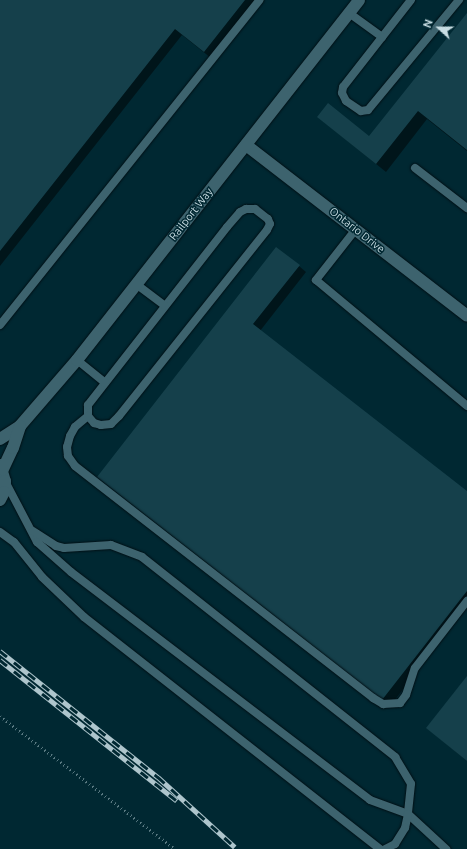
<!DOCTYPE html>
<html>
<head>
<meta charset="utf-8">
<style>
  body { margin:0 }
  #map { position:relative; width:467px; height:849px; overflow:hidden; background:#002832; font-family:Ubuntu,sans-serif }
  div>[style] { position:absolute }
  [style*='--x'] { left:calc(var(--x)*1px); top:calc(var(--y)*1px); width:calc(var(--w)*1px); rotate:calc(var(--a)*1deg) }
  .shadow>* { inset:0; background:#0007 }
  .building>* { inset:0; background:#15404b }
  .path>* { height:2.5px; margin-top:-1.25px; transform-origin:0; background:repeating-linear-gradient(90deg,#597981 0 1px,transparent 0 4px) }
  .roads { filter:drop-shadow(0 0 1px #000f14) drop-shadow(0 0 1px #000f14) }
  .lane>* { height:8px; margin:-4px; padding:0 4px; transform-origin:4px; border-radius:4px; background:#3d636e }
  .street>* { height:12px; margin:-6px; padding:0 6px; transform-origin:6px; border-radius:6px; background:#3d636e }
  .rail>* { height:4.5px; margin-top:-2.25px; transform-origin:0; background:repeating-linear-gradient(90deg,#002832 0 9px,#aec5cc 0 18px); box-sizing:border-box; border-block:1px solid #aec5cc }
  span { translate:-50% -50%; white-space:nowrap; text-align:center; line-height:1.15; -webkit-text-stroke:3px #002832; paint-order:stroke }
  .street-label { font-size:11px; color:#c8dde3 }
  .north { position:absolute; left:419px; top:8px; width:40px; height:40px; -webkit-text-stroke:3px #002832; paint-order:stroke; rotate:291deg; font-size:11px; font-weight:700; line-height:16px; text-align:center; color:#c8dde3 }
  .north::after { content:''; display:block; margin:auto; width:14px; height:18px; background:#c8dde3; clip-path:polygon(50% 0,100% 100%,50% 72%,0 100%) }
</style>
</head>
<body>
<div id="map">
  <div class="shadow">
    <div style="clip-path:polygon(0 0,257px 0,211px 58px,182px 35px,0 266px)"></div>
    <div style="clip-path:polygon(467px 14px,467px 151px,427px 119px,386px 172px,318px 117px,370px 137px)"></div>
    <div style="clip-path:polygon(299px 266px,306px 272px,260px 331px,467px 493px,467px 607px,390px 706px,98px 477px)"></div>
    <div style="clip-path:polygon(467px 677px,467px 761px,427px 728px)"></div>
  </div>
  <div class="building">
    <div style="clip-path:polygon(0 0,245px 0,204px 52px,175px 29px,0 251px)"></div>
    <div style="clip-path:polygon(467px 13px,467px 150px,418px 111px,376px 164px,317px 117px,328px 103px,369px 136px)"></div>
    <div style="clip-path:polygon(276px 247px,300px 265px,253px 324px,467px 491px,467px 591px,382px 700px,97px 477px)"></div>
    <div style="clip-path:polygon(467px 676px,467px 761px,426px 728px)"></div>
  </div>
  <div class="path">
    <div style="--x:0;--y:716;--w:220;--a:37.2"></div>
  </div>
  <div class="roads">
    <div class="lane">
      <div style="--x:411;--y:0;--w:110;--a:128"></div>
      <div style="--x:343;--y:87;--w:6;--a:99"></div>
      <div style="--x:342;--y:93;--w:9;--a:63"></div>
      <div style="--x:346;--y:101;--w:18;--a:34"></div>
      <div style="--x:361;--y:111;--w:7;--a:-8"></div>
      <div style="--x:368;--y:110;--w:143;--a:-50.4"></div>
      <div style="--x:349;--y:13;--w:41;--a:36"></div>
      <div style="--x:415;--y:168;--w:66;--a:37.6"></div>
      <div style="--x:246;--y:209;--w:9;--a:0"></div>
      <div style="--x:255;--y:209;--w:16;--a:38"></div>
      <div style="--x:268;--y:219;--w:5;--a:68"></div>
      <div style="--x:270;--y:224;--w:7;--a:117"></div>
      <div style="--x:267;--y:230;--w:238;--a:128.5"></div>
      <div style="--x:119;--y:416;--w:11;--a:135"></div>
      <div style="--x:111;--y:424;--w:10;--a:174"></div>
      <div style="--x:101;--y:425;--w:7;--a:-164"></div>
      <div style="--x:94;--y:423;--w:9;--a:-131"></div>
      <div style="--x:88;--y:416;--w:11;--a:-90"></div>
      <div style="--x:88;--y:405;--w:226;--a:-52"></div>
      <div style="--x:227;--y:227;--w:20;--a:-49"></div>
      <div style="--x:240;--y:212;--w:7;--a:-27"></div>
      <div style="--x:356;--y:229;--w:65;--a:128.1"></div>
      <div style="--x:316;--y:280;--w:197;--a:39.8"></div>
      <div style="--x:136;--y:284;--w:36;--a:37"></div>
      <div style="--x:0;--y:325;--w:416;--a:-51.4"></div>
      <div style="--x:77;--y:360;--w:36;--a:39"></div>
      <div style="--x:88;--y:416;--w:17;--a:140"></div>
      <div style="--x:75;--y:427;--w:10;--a:119"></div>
      <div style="--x:70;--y:436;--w:11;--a:105"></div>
      <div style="--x:67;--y:447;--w:9;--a:84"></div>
      <div style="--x:68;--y:456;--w:12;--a:55"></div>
      <div style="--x:75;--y:466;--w:378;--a:37.9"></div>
      <div style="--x:373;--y:698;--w:12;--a:31"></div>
      <div style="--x:383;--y:704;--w:17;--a:-3"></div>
      <div style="--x:400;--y:703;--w:10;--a:-53"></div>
      <div style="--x:406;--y:695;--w:28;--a:-72"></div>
      <div style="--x:415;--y:668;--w:85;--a:-52.2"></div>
      <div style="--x:5;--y:481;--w:69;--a:62.3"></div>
      <div style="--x:37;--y:542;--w:45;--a:41.4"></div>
      <div style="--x:71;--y:572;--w:376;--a:37.3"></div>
      <div style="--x:370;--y:800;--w:40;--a:20.2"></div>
      <div style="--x:408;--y:814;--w:52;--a:42.6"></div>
      <div style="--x:33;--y:531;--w:27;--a:33"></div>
      <div style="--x:56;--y:546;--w:8;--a:14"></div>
      <div style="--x:64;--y:548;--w:47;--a:-3.7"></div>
      <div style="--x:111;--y:545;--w:33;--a:21"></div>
      <div style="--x:142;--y:557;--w:323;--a:38.3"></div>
      <div style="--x:395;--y:757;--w:31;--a:59"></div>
      <div style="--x:411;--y:784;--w:30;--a:96"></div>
      <div style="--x:408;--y:814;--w:14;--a:102"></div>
      <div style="--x:405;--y:828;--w:19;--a:122"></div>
      <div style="--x:395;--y:844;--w:11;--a:153"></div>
      <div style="--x:0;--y:532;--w:17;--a:36"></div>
      <div style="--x:14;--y:542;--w:45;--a:51.3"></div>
      <div style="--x:42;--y:577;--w:58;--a:43.6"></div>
      <div style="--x:84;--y:617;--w:376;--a:38.1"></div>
    </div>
    <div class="street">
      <div style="--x:246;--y:145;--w:279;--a:37.7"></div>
      <div style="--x:0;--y:439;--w:24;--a:-33"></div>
      <div style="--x:20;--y:426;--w:87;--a:-49.2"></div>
      <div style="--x:77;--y:360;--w:457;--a:-51.9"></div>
      <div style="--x:0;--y:465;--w:17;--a:73"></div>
      <div style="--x:5;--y:481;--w:11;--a:95"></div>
      <div style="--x:4;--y:492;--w:9;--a:117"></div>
      <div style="--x:3;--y:469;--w:23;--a:-65"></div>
      <div style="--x:13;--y:448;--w:23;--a:-72"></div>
    </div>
  </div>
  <div class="rail">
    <div style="--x:0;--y:651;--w:202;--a:38.6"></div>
    <div style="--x:158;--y:777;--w:104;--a:42.3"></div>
    <div style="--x:0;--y:660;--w:226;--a:38.5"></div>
  </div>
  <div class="street-label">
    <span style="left:191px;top:214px;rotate:-52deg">Railport Way</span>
    <span style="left:357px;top:230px;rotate:38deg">Ontario Drive</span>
  </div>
  <div class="north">N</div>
</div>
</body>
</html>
